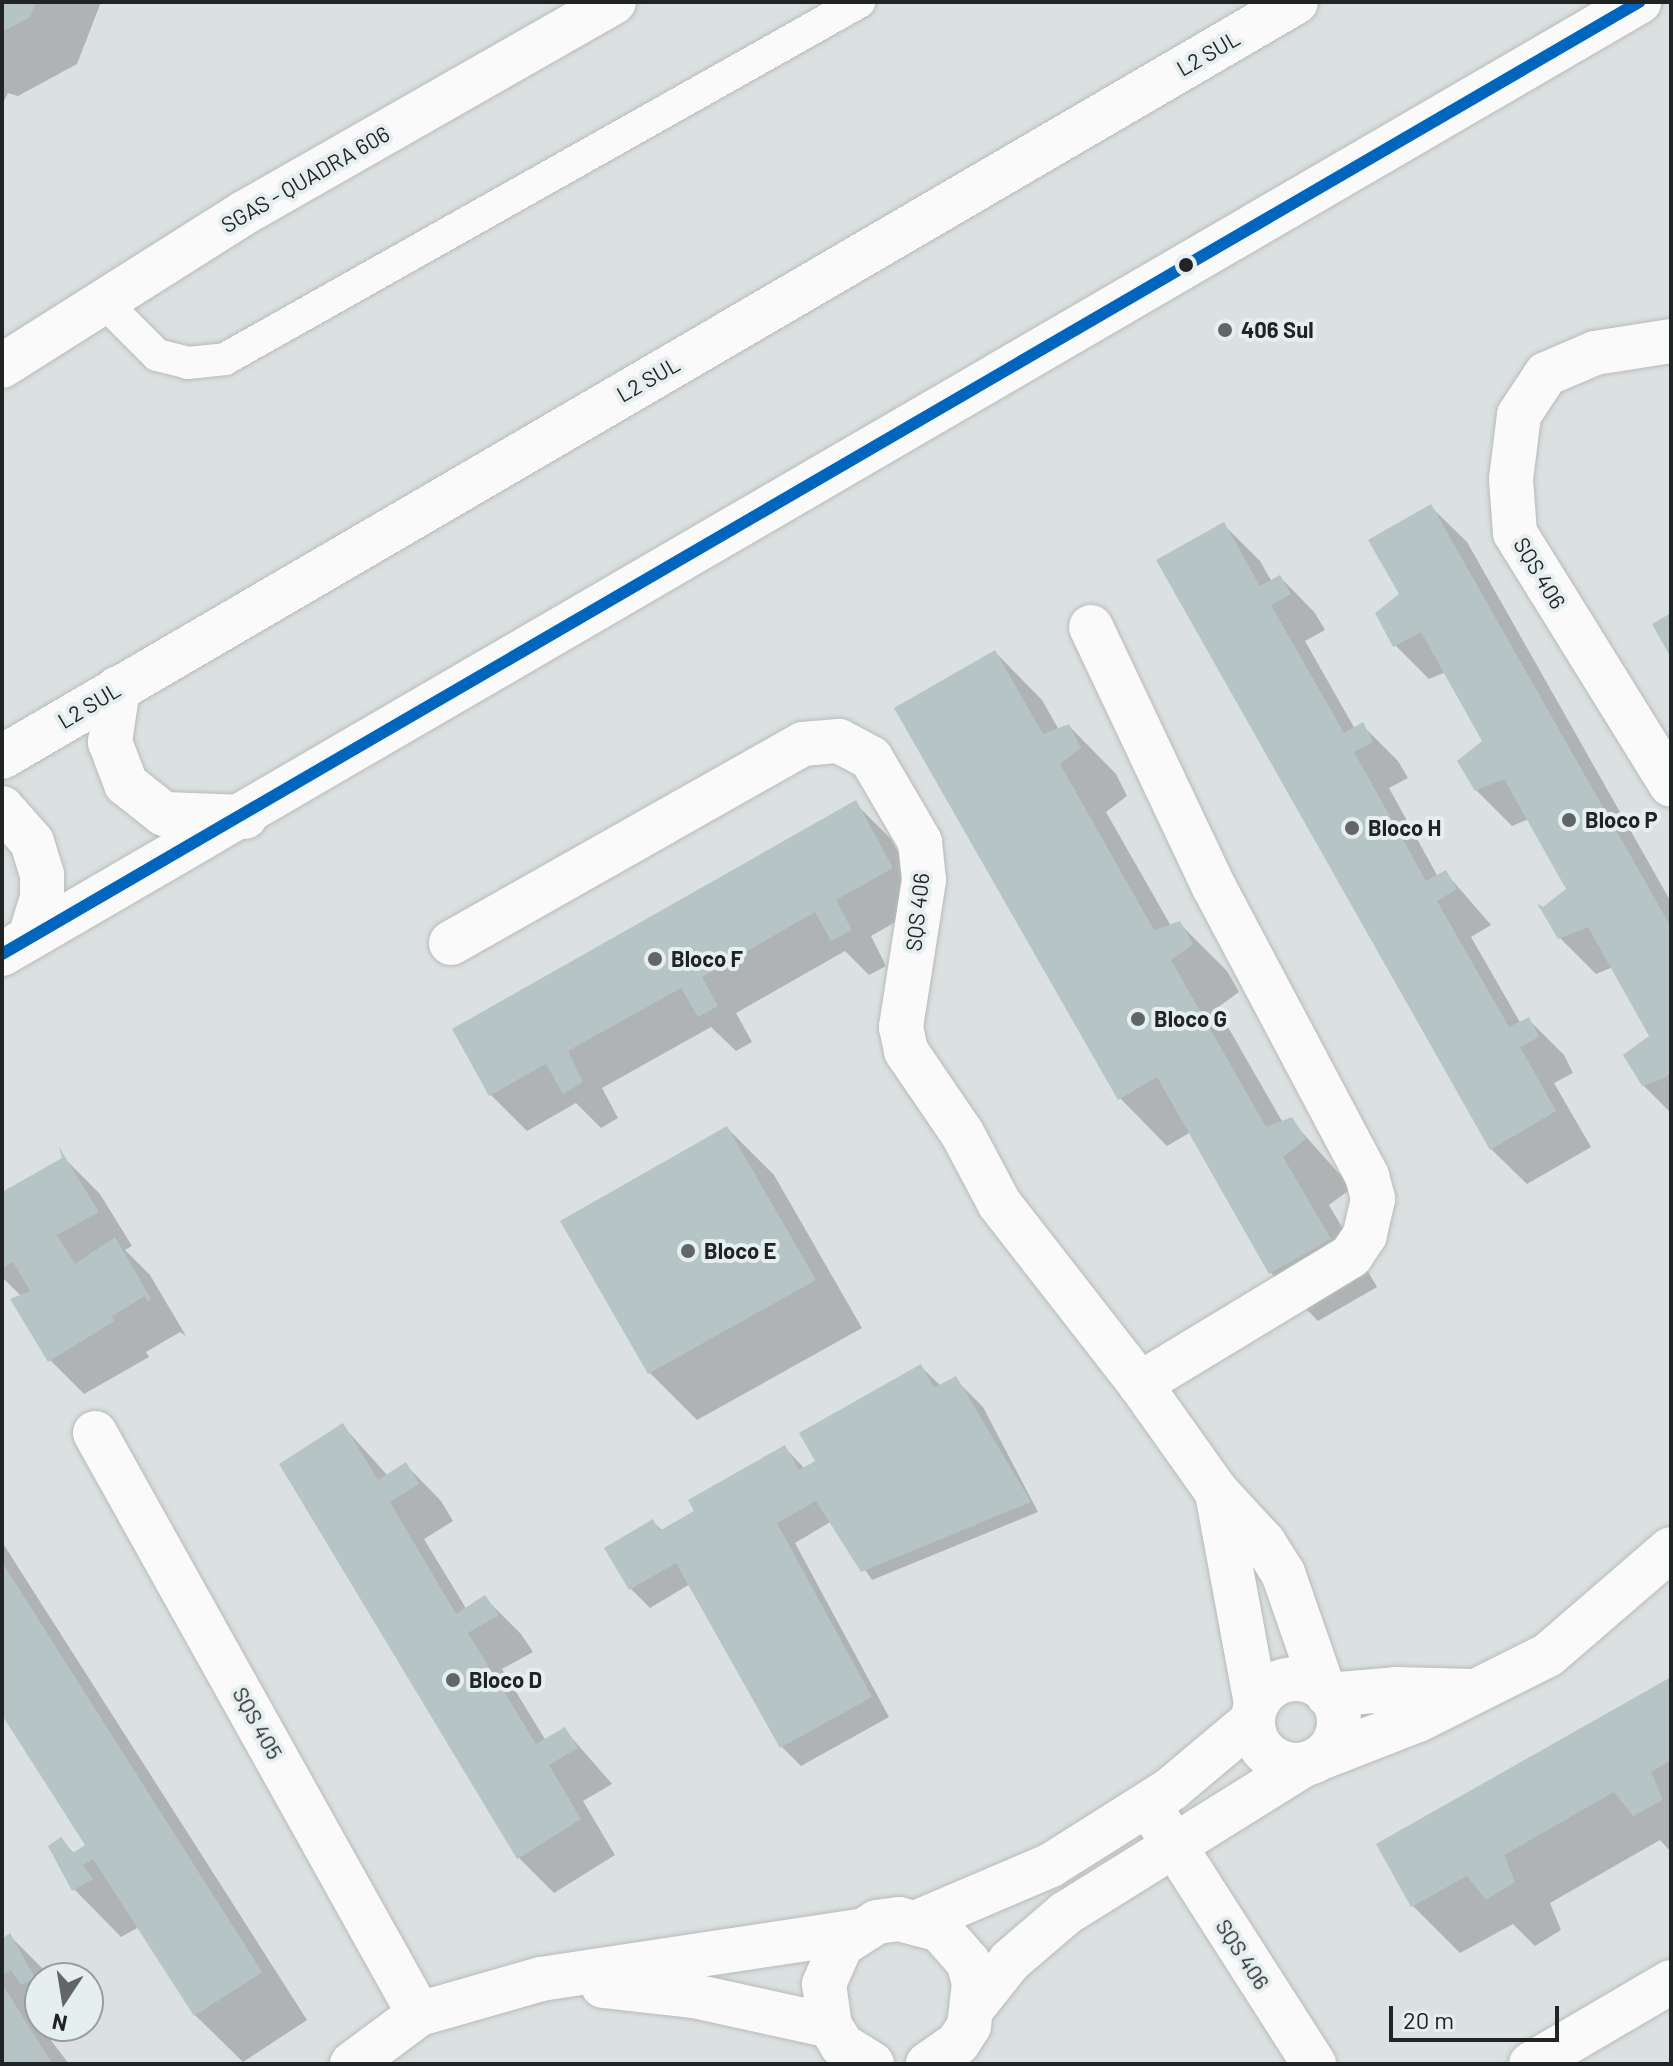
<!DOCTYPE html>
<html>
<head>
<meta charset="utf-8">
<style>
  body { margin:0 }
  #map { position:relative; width:1673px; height:2066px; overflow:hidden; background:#dbe0e0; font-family:Barlow,sans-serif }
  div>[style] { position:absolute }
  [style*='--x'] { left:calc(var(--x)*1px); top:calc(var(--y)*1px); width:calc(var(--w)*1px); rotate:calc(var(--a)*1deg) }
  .shadow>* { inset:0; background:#0003 }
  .building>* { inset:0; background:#b7c4c5 }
  .roads { filter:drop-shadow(0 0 2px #b8bbbb) drop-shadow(0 0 2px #b8bbbb) }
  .lane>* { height:32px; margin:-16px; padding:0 16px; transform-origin:16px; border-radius:16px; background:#fafafa }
  .street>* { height:44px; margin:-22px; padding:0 22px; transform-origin:22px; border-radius:22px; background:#fafafa }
  .street>.ring { margin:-22px; padding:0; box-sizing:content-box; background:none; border:44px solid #fafafa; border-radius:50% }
  .secondary>* { height:44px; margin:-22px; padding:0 22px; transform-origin:22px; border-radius:22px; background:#fafafa }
  .primary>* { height:44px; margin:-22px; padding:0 22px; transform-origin:22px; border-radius:22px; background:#fafafa }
  .bus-1>* { height:12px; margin:-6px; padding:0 6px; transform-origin:6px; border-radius:6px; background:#0065bd }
  .dots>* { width:22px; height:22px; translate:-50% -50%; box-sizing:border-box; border:4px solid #e6efef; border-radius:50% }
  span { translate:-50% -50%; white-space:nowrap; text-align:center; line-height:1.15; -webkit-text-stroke:8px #e6efef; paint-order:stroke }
  .street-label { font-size:22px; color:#212424 }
  .poi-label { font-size:22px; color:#212424; font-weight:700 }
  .left { translate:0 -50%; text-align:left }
  .frame { position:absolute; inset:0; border:4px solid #212424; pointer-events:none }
  .north { position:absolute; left:24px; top:1962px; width:80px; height:80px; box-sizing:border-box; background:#e6efef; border:2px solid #979e9e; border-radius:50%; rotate:192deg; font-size:22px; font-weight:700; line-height:32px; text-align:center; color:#212424 }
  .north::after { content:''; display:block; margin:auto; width:28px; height:36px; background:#626666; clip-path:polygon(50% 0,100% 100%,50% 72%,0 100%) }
  .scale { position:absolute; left:1389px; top:2006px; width:170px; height:36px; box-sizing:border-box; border:4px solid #212424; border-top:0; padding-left:10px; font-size:24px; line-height:28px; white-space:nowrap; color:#212424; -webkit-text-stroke:6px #e6efef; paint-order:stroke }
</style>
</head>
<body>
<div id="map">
  <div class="shadow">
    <div style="clip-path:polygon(2px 2px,101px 2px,77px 64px,18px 96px,8px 93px,4px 101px)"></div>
    <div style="clip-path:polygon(1431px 507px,1467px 542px,1671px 902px,1671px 1113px,1643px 1085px,1652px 1037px,1613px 967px,1596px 974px,1560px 938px,1569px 890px,1529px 819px,1512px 826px,1476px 790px,1485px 742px,1446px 672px,1429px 679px,1393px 643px,1402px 595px)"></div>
    <div style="clip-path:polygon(1224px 525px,1260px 561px,1272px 582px,1280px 577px,1315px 613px,1325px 630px,1305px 641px,1355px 729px,1362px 725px,1398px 761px,1408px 778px,1389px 788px,1438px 877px,1446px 873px,1491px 925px,1471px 937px,1521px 1024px,1529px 1020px,1564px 1055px,1573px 1073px,1554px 1083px,1591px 1147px,1527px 1184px,1491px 1149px)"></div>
    <div style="clip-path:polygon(995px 652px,1042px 700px,1059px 730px,1069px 726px,1116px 774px,1127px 796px,1106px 812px,1171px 926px,1179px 923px,1227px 971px,1239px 992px,1217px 1008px,1283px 1123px,1291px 1120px,1352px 1188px,1329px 1205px,1377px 1287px,1318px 1321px,1271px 1273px,1191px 1132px,1167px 1146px,1120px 1098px)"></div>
    <div style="clip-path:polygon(855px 803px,891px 839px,927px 904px,871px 936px,886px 966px,869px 975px,845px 951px,736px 1013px,752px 1042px,736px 1051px,711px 1027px,602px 1088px,618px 1118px,601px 1128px,576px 1103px,527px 1131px,491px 1095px,455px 1030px)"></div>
    <div style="clip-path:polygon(727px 1128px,774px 1175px,862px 1328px,697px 1420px,650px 1373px)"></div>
    <div style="clip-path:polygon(64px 1158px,100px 1194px,132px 1246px,125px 1250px,150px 1275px,186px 1336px,180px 1332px,146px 1352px,149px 1357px,84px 1394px,48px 1358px,21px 1296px,2px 1277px,2px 1194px)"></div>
    <div style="clip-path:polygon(921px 1367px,941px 1386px,955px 1379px,983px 1407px,1038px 1512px,872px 1580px,832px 1521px,795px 1543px,889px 1717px,801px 1766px,782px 1747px,690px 1584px,650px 1608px,631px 1589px,607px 1548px,652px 1521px,663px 1531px,697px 1512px,785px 1448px,805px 1469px,818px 1462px)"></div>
    <div style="clip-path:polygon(343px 1426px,388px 1476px,406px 1465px,441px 1501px,453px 1521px,424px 1539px,467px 1610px,485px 1598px,521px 1634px,533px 1652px,502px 1669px,546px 1741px,565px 1730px,612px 1784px,583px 1801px,615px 1855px,554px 1893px,518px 1857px)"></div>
    <div style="clip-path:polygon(2px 1542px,307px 2020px,243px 2062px,195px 2015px,139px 1927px,121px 1937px,74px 1889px,61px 1840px,75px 1854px,88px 1846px,2px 1712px)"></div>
    <div style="clip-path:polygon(1671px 1679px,1671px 1852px,1660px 1840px,1550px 1903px,1561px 1930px,1535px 1946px,1513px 1924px,1460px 1953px,1413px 1906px)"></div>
    <div style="clip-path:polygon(10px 1936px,52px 1978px,40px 1978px,40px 2026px,69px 2064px,2px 2064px,2px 1941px)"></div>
    <div style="clip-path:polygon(65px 2026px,80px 2026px,70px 2031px)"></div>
  </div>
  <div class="building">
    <div style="clip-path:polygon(2px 2px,36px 2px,30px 17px,2px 32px)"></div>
    <div style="clip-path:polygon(1431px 504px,1671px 927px,1671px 1074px,1662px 1079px,1642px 1086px,1623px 1055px,1649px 1036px,1588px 927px,1558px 939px,1537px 903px,1543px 907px,1566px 889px,1504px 779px,1475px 791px,1457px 761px,1482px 741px,1421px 632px,1393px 647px,1375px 613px,1399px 594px,1368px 540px)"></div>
    <div style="clip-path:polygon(1224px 522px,1260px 586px,1280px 575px,1291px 594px,1271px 605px,1344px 733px,1363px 722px,1373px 742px,1354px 752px,1426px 881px,1446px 870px,1457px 889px,1437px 901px,1509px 1027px,1529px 1017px,1539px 1037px,1520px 1047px,1556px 1111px,1490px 1150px,1156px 560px)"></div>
    <div style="clip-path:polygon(1671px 613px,1671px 658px,1652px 624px)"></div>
    <div style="clip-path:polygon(995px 650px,1043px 734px,1069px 724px,1081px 748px,1060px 764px,1154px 930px,1180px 921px,1193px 944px,1171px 960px,1266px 1127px,1292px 1117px,1306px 1139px,1283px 1157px,1331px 1239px,1269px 1274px,1157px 1077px,1118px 1100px,894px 708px)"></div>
    <div style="clip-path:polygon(856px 800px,893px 868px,836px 900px,852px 930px,831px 941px,815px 912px,702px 977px,718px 1006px,698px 1017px,681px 988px,568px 1051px,583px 1082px,563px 1094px,546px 1064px,489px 1096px,452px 1029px)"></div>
    <div style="clip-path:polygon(727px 1126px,816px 1280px,648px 1374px,560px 1221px)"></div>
    <div style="clip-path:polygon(59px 1147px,99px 1212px,57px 1235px,75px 1264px,115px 1237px,151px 1299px,148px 1302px,145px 1296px,112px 1316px,114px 1321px,48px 1362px,10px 1299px,30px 1291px,13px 1262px,2px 1268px,2px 1192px,62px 1158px)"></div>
    <div style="clip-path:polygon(921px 1364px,934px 1388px,956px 1376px,1031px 1502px,861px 1572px,816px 1501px,777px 1523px,872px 1697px,780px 1748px,676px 1563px,629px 1590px,604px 1548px,653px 1519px,659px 1531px,694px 1511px,688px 1500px,785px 1445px,799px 1470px,815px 1461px,799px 1433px)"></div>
    <div style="clip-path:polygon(343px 1423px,378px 1480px,406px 1462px,419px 1484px,390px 1502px,456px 1614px,485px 1595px,499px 1615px,468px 1633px,536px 1744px,565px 1727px,578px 1748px,549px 1765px,581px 1819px,517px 1859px,279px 1464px)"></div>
    <div style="clip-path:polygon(2px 1562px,262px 1972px,194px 2016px,93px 1859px,83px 1865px,93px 1879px,72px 1891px,48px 1846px,61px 1837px,73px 1853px,85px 1845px,2px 1715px)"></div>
    <div style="clip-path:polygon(1671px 1677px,1671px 1760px,1651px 1772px,1663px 1800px,1633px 1816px,1614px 1792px,1504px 1855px,1515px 1882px,1486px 1900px,1467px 1876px,1411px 1907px,1376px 1844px)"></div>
    <div style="clip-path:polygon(10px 1933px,35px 1978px,21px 1985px,11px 1970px,2px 1975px,2px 1939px)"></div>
    <div style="clip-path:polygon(2px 1984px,40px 2044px,53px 2064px,2px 2064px)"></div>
  </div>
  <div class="roads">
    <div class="lane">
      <div style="--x:104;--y:302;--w:75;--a:45"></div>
      <div style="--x:157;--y:355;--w:32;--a:14"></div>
      <div style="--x:188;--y:363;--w:37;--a:-6"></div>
      <div style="--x:225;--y:359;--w:728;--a:-29.38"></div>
    </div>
    <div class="street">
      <div style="--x:1671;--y:341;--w:77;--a:171"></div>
      <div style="--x:1595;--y:353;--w:53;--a:156.8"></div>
      <div style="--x:1546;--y:374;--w:49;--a:123.4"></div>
      <div style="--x:1519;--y:415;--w:64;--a:97.1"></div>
      <div style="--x:1511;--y:479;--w:54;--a:85.8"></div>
      <div style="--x:1515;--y:533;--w:296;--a:58.2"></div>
      <div style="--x:1091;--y:627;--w:288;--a:64.7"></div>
      <div style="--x:1214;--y:887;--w:327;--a:62.1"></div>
      <div style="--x:1367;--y:1176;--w:24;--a:75"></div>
      <div style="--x:1373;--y:1199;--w:37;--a:103"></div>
      <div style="--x:1365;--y:1235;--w:25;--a:124"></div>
      <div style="--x:1351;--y:1256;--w:247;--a:148.8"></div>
      <div style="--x:451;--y:943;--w:404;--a:-29.5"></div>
      <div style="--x:803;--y:744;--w:36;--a:-5"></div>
      <div style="--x:839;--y:741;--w:36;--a:28"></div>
      <div style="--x:871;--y:758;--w:97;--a:59.7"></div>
      <div style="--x:920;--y:842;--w:38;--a:84"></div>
      <div style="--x:924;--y:880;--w:149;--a:98.9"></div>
      <div style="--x:901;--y:1027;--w:25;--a:78"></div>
      <div style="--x:906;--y:1051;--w:99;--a:55.7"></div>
      <div style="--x:962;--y:1133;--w:79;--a:62.1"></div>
      <div style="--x:999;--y:1203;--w:229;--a:52.1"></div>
      <div style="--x:1140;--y:1384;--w:131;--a:54.6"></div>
      <div style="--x:1216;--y:1491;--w:71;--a:47.3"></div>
      <div style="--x:1264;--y:1543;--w:36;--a:58"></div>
      <div style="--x:1283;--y:1573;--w:122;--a:70.8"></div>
      <div style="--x:95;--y:1433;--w:665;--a:60.85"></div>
      <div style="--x:1217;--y:1493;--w:214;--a:79.5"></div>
      <div class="ring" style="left:1253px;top:1679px;width:42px;height:42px"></div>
      <div style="--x:1328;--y:1695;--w:68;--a:-5"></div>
      <div style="--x:1396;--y:1689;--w:75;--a:1.5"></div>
      <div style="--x:1323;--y:1757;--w:102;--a:-21.3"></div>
      <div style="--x:1418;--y:1720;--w:145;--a:-26.6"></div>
      <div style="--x:1548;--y:1655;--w:162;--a:-40.8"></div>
      <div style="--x:1158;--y:1820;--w:290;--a:57.4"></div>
      <div style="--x:920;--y:1921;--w:142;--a:-23.1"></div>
      <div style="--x:1051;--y:1865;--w:142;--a:-32.3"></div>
      <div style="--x:1171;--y:1789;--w:106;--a:-40"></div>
      <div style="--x:603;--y:1986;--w:92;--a:6.3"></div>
      <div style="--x:694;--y:1996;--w:139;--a:12.4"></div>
      <div style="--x:975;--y:2005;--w:56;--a:-51.5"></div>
      <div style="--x:1010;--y:1961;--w:74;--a:-40.6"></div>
      <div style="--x:1066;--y:1913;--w:280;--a:-31.9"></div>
      <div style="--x:352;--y:2064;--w:84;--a:-36.7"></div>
      <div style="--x:419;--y:2014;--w:127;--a:-16"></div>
      <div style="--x:541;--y:1979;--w:320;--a:-8.6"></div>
      <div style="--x:872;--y:2064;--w:36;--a:-148"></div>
      <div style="--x:842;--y:2045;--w:22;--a:-122"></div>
      <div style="--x:830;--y:2026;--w:42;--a:-98.1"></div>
      <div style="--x:824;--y:1984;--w:43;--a:-66.4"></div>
      <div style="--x:841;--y:1945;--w:43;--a:-32.6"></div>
      <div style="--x:877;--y:1922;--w:22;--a:-8"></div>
      <div style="--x:899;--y:1919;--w:42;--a:15"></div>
      <div style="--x:940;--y:1930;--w:43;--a:48.8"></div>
      <div style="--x:968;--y:1962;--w:22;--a:74"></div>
      <div style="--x:974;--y:1983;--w:43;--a:96.6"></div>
      <div style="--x:969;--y:2026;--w:20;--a:123"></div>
      <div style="--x:958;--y:2043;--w:37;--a:145"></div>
      <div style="--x:1531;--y:2064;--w:162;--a:-30.4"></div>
    </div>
    <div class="secondary">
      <div style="--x:2;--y:366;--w:286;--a:-32.3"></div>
      <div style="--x:244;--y:213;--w:426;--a:-29.7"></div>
    </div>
    <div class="primary">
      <div style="--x:118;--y:688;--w:55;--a:98.4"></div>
      <div style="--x:110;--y:742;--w:45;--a:69.1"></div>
      <div style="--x:126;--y:784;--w:48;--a:38.3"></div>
      <div style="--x:164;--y:814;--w:81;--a:2.1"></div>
      <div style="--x:2;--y:757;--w:1498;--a:-30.26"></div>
      <div style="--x:2;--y:808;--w:45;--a:48.6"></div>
      <div style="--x:32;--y:842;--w:34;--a:73"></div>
      <div style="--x:42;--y:874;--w:24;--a:90"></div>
      <div style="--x:42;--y:898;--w:41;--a:107.1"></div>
      <div style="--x:2;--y:954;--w:1894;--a:-30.18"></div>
    </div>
  </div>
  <div class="bus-1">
    <div style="--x:2;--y:954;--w:1894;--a:-30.18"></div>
  </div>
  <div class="dots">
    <div style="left:1186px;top:265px;background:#212424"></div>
    <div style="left:1225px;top:330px;background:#626666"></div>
    <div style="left:1569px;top:820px;background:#626666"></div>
    <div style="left:1352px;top:828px;background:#626666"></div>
    <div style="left:655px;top:959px;background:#626666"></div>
    <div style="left:1138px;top:1019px;background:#626666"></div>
    <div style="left:688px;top:1251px;background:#626666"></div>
    <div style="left:453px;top:1680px;background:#626666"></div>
  </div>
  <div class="street-label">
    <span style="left:1208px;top:53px;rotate:-30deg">L2 SUL</span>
    <span style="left:305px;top:179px;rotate:-30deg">SGAS - QUADRA 606</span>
    <span style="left:648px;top:379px;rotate:-30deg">L2 SUL</span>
    <span style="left:1540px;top:573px;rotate:59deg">SQS 406</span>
    <span style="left:89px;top:705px;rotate:-31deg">L2 SUL</span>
    <span style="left:917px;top:912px;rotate:-84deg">SQS 406</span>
    <span style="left:258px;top:1723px;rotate:61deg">SQS 405</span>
    <span style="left:1243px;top:1954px;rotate:57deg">SQS 406</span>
  </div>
  <div class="poi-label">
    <span class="left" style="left:1241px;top:330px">406 Sul</span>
    <span class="left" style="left:1585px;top:820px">Bloco P</span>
    <span class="left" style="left:1368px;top:828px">Bloco H</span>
    <span class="left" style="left:671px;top:959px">Bloco F</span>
    <span class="left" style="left:1154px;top:1019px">Bloco G</span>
    <span class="left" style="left:704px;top:1251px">Bloco E</span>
    <span class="left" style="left:469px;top:1680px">Bloco D</span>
  </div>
  <div class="frame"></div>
  <div class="north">N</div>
  <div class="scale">20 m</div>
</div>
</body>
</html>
